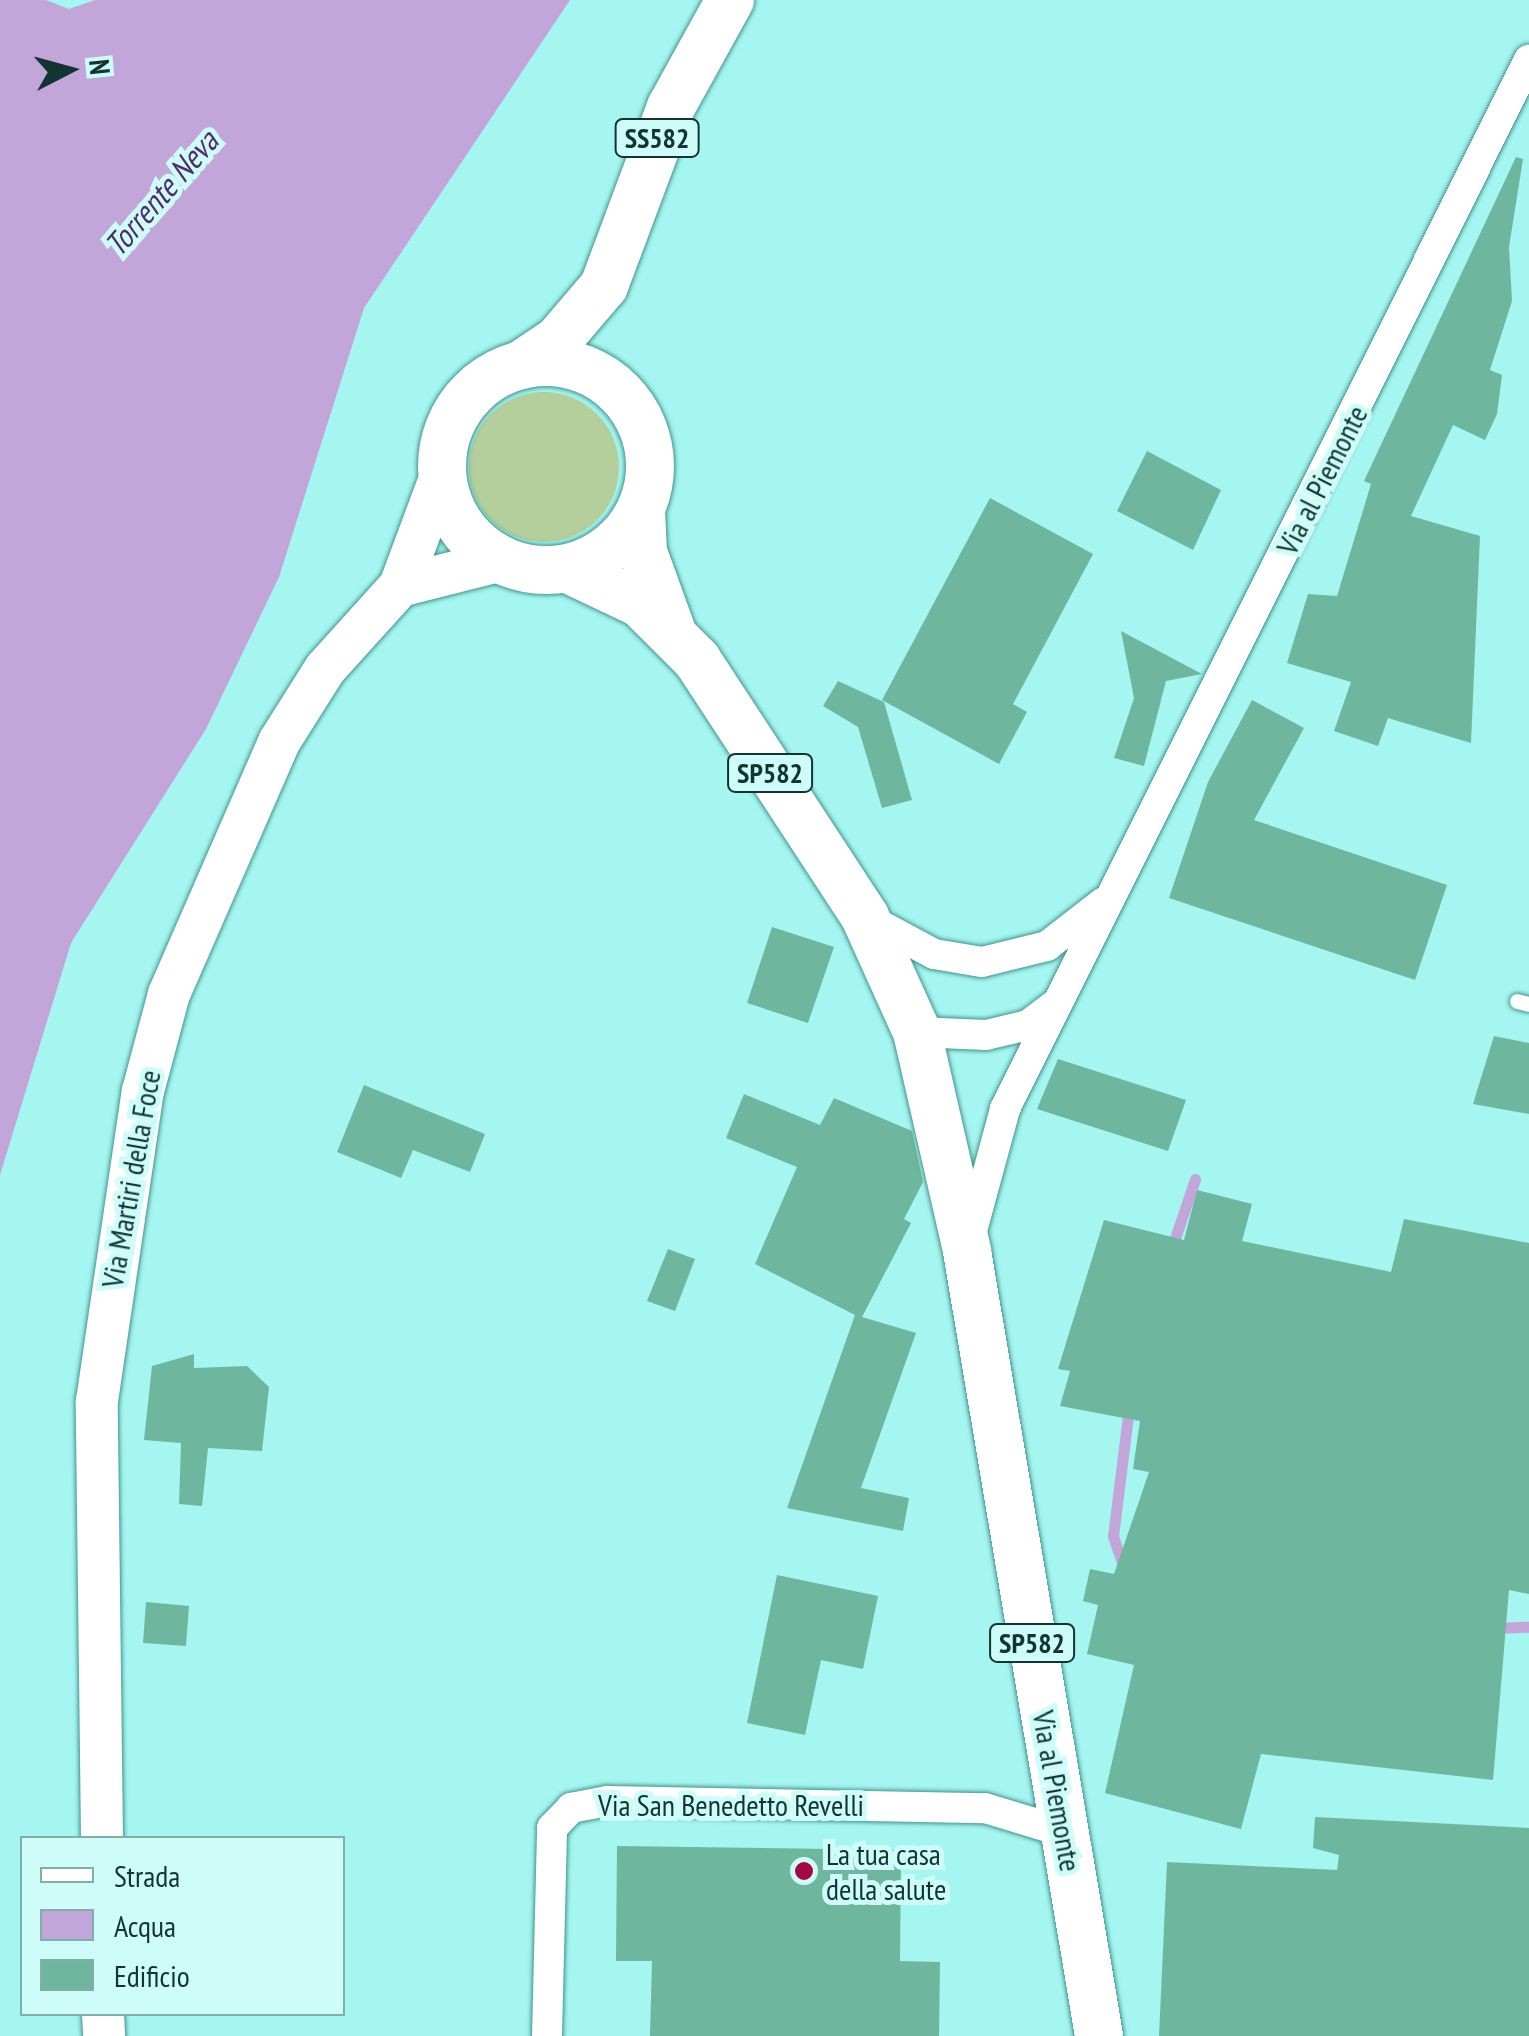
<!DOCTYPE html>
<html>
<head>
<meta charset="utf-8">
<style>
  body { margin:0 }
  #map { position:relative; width:1529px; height:2036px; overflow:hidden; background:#a5f6f0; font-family:"PT Sans Narrow",sans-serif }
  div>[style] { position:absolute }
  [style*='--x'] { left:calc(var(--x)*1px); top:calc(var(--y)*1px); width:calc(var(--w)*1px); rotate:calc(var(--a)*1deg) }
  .green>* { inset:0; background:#b4cf9b }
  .round { border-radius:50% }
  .water>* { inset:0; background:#c2a5d9 }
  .stream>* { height:11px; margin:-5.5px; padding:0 5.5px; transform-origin:5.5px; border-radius:5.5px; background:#c2a5d9 }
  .building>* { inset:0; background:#6fb69e }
  .roads { filter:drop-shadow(0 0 2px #42948f) drop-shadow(0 0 2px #42948f) }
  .lane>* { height:15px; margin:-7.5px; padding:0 7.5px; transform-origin:7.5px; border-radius:7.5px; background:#fff }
  .street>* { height:30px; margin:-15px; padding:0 15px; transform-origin:15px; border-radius:15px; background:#fff }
  .secondary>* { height:42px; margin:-21px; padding:0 21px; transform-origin:21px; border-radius:21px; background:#fff }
  .primary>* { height:48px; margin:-24px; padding:0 24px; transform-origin:24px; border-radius:24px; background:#fff }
  .primary>.ring { margin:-24px; padding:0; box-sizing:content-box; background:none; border:48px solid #fff; border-radius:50% }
  .dots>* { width:28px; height:28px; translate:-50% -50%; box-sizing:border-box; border:5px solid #cefdf9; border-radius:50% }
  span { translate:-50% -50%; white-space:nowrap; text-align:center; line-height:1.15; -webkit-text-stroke:10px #cefdf9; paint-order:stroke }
  .shield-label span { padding:2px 8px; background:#cefdf9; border:2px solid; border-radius:8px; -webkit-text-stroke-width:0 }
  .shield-label { font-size:28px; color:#123533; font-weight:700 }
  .street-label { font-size:30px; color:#123533 }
  .poi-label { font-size:30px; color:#123533 }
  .left { translate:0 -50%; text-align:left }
  .water-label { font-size:32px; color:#522b6a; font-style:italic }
  .legend { position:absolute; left:20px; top:1836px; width:325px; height:180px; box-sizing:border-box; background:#cefdf9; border:2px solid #83adaa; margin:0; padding:12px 18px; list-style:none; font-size:30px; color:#123533 }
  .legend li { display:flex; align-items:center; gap:20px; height:50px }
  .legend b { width:50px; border:2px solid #83adaa }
  .north { position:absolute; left:20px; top:20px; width:100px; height:100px; -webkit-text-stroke:8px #cefdf9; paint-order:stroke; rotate:84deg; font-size:28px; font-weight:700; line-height:40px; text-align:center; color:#123533 }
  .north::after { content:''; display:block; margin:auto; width:35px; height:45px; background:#123533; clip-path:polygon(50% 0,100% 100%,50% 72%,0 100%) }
</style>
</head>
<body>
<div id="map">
  <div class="green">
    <div class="round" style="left:469px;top:392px;width:150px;height:150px"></div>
  </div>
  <div class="water">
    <div style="clip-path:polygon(0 0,46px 0,69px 9px,95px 0,570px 0,364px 308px,279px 577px,206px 729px,71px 943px,0 1175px)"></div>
  </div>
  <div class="stream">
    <div style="--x:1171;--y:1250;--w:75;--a:-71.3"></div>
    <div style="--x:1125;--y:1571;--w:37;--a:-109"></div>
    <div style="--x:1113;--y:1536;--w:129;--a:-82.9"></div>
    <div style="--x:1492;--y:1628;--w:37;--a:-2"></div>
  </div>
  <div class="building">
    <div style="clip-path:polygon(1516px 157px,1523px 159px,1509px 247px,1512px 301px,1490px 370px,1502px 375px,1497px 414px,1485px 440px,1453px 425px,1411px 516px,1480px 536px,1471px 743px,1388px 718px,1378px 746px,1334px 731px,1351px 682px,1287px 663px,1308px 594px,1337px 596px,1371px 484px,1364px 481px)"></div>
    <div style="clip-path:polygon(1147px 451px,1221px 490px,1193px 550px,1117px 511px)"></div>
    <div style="clip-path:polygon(990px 498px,1093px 554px,1013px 704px,1027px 712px,999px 764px,882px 700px)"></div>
    <div style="clip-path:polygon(1121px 631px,1202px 674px,1166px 681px,1144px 766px,1114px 758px,1134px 698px)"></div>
    <div style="clip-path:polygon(838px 681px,884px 702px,912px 800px,882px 808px,858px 727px,823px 706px)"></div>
    <div style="clip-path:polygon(1252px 700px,1304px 728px,1254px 820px,1447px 885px,1415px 980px,1169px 898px,1208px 782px)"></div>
    <div style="clip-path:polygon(772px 927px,834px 947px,808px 1023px,747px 1003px)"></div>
    <div style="clip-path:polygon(1494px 1036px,1529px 1043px,1529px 1114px,1473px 1104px)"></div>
    <div style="clip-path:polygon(1058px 1059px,1186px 1100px,1168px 1151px,1037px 1109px)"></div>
    <div style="clip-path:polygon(364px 1085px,485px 1134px,470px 1172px,413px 1150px,401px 1178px,337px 1152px)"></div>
    <div style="clip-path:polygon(744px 1094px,820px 1125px,834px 1098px,912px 1131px,923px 1182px,904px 1219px,911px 1223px,862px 1317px,916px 1333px,861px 1488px,909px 1498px,903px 1531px,787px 1508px,855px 1315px,755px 1264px,797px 1167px,726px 1138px)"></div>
    <div style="clip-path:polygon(1197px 1190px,1252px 1204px,1242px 1241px,1391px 1272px,1404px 1219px,1529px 1243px,1529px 1594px,1509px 1590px,1493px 1780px,1261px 1754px,1241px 1829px,1105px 1793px,1134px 1665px,1087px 1654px,1098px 1605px,1083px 1601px,1090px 1569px,1114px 1574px,1149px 1472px,1133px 1469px,1140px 1421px,1060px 1406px,1070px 1371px,1058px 1369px,1104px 1220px,1184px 1240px)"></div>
    <div style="clip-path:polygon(668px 1249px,695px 1259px,675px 1311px,647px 1301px)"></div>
    <div style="clip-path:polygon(194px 1354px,194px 1368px,247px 1366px,269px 1387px,262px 1451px,208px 1448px,202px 1506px,179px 1504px,181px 1443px,144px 1440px,152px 1366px)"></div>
    <div style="clip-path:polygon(777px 1575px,878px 1596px,863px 1669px,821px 1660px,805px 1735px,747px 1723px)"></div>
    <div style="clip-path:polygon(146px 1602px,189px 1606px,186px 1646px,143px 1643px)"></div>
    <div style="clip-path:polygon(1315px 1817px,1529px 1828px,1529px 2036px,1159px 2036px,1167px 1862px,1337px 1870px,1339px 1855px,1313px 1848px)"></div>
    <div style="clip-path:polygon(617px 1846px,901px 1850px,900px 1961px,940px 1962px,939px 2036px,650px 2036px,652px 1961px,616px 1961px)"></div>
  </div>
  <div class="roads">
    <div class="lane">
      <div style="--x:1517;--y:1001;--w:12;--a:14"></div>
    </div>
    <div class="street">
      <div style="--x:867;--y:918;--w:76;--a:28.2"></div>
      <div style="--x:934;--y:954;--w:49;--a:9.5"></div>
      <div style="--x:982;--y:962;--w:67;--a:-13.8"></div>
      <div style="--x:1047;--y:946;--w:72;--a:-37.7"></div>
      <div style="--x:917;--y:1032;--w:69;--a:2.5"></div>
      <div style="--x:986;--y:1035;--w:43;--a:-13.4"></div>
      <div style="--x:1028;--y:1025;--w:34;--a:-37"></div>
      <div style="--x:970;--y:1238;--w:134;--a:-74.8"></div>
      <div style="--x:1005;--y:1109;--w:1173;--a:-63.46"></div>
      <div style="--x:547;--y:2036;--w:208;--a:-88.6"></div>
      <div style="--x:552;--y:1828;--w:28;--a:-46"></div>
      <div style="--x:571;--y:1808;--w:38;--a:-11"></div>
      <div style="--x:608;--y:1801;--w:377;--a:1.1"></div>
      <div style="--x:985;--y:1808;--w:83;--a:16.9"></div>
    </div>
    <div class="secondary">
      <div style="--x:400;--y:586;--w:121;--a:-69.6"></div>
      <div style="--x:102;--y:1838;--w:437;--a:-90.7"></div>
      <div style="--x:97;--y:1401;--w:313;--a:-81.6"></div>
      <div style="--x:143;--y:1091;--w:100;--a:-75"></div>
      <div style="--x:169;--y:994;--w:275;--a:-66.4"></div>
      <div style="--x:279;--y:742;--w:86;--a:-57.8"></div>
      <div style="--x:325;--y:669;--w:112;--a:-47.9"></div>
      <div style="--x:400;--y:586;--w:102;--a:-14.2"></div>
      <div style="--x:103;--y:2014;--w:22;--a:87"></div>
    </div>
    <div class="primary">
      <div class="ring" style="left:442px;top:362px;width:160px;height:160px"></div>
      <div style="--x:521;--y:365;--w:45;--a:-34"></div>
      <div style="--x:558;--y:340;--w:71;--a:-49.6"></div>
      <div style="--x:604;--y:286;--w:191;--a:-69.5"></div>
      <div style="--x:671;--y:107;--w:122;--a:-61.1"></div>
      <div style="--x:641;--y:510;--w:42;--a:87.3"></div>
      <div style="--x:643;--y:552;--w:85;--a:70.1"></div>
      <div style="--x:568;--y:569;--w:80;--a:25.3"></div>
      <div style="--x:640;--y:603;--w:81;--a:45"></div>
      <div style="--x:697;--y:660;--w:307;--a:56.8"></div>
      <div style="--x:865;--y:917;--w:126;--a:65.7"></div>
      <div style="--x:917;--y:1032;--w:225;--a:77.1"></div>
      <div style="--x:967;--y:1251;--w:796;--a:80.45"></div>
    </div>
  </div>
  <div class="dots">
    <div style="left:804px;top:1871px;background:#a40a41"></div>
  </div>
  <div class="shield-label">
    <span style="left:657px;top:138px">SS582</span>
    <span style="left:770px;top:773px">SP582</span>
    <span style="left:1032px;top:1643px">SP582</span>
  </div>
  <div class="street-label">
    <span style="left:1322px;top:480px;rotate:-63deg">Via al Piemonte</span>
    <span style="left:131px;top:1179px;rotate:-80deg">Via Martiri della Foce</span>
    <span style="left:1057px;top:1791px;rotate:80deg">Via al Piemonte</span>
    <span style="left:731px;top:1805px">Via San Benedetto Revelli</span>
  </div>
  <div class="poi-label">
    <span class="left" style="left:826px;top:1871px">La tua casa<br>della salute</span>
  </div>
  <div class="water-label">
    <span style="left:161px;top:193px;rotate:-49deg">Torrente Neva</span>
  </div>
  <ul class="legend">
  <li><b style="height:12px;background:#fff"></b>Strada</li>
  <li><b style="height:28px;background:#c2a5d9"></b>Acqua</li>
  <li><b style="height:28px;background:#6fb69e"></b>Edificio</li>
  </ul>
  <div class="north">N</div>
</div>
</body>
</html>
